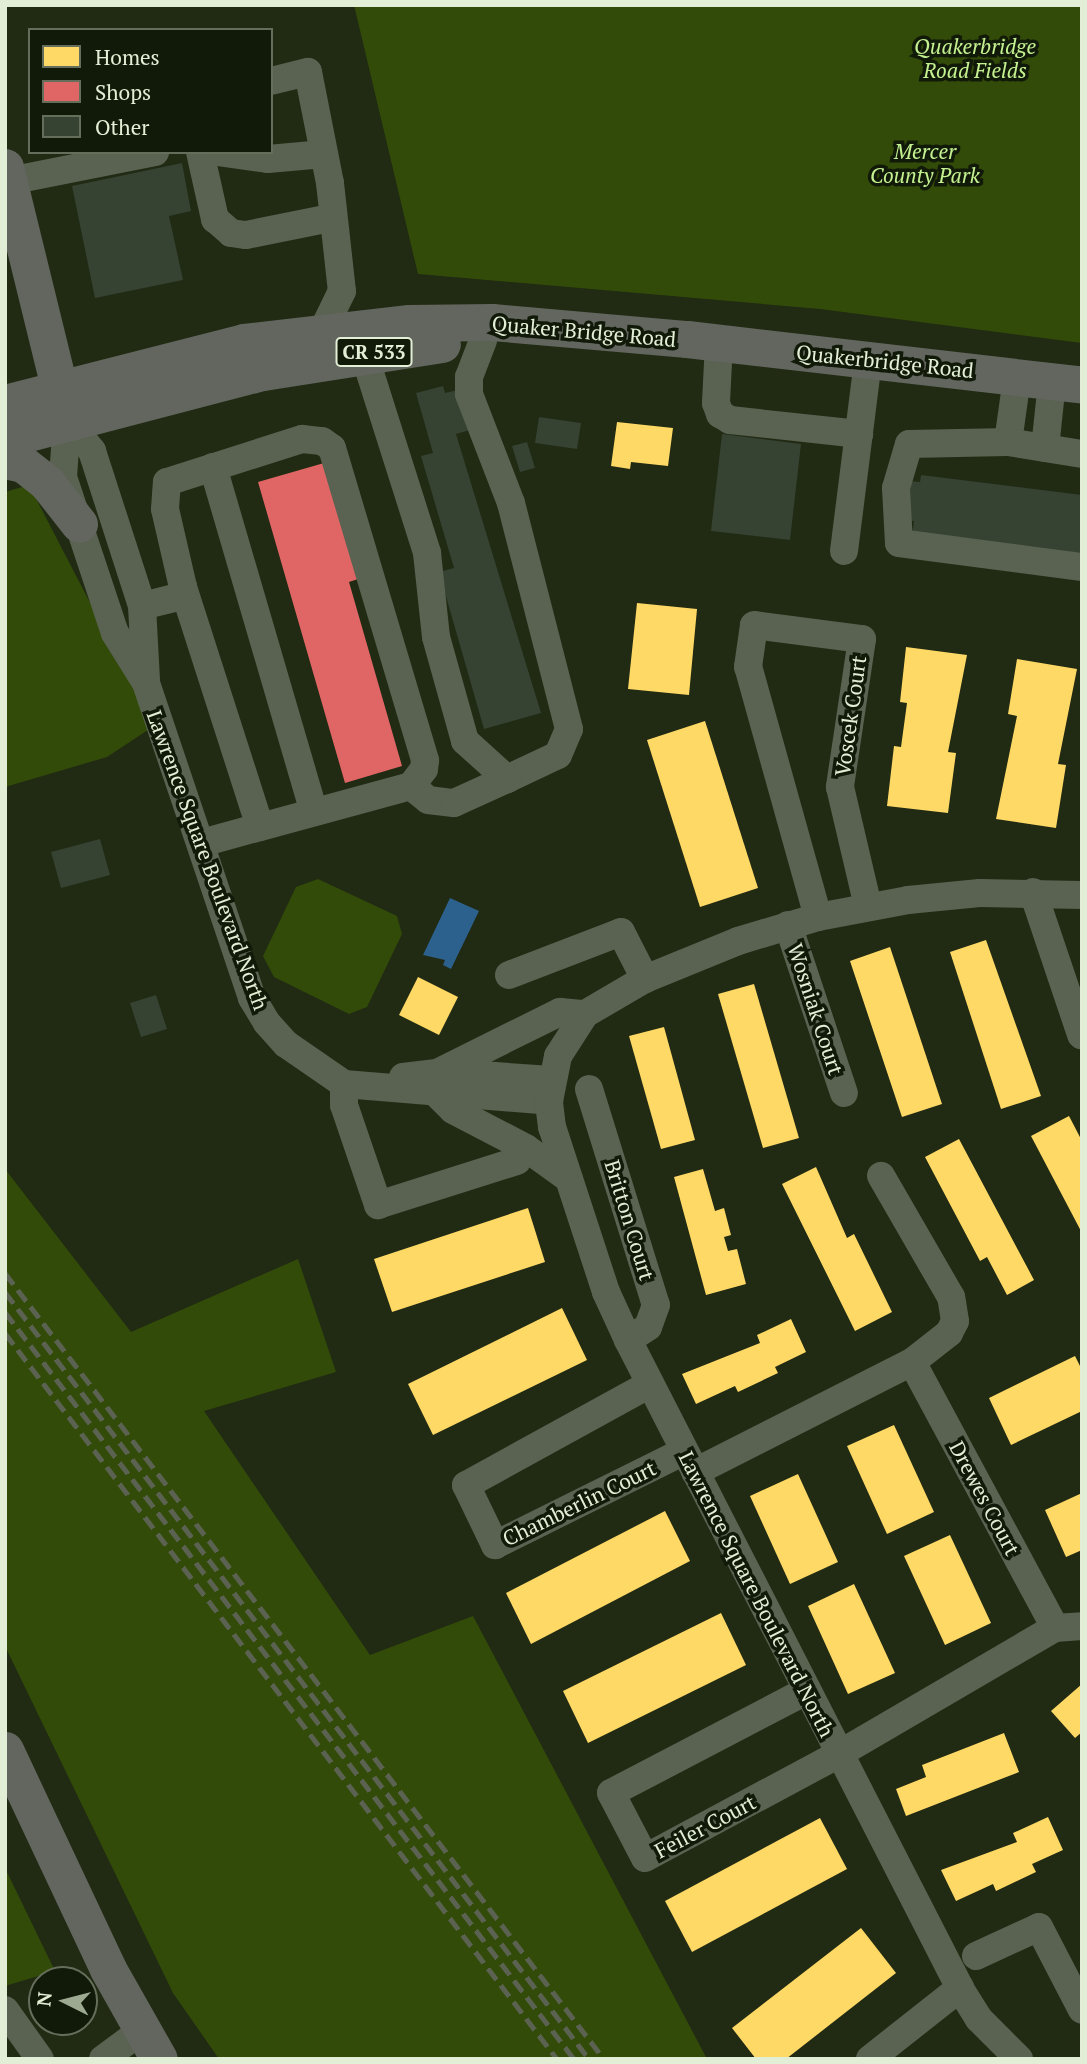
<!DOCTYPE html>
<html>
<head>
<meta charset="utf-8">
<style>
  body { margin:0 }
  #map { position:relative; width:1087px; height:2064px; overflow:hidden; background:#212a13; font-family:"PT Serif",serif }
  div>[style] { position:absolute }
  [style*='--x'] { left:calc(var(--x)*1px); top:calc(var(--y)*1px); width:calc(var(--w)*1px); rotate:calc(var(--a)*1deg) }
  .green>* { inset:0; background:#324b09 }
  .water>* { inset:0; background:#2c608d }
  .homes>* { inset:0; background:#ffd966 }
  .shops>* { inset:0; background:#e06666 }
  .building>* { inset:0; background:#364232 }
  .minor>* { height:28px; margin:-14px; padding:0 14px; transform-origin:14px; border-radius:14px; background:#5a6251 }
  .major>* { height:37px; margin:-18.5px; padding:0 18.5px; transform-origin:18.5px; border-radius:18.5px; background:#62665e }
  .rail>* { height:5px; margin-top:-2.5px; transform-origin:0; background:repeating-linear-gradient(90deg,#5b6251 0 14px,transparent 0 21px) }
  span { translate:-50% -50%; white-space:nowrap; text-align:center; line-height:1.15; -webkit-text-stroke:7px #111908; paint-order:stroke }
  .shield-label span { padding:2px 5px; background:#111908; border:2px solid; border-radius:5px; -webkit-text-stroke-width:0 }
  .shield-label { font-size:19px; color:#e2eed6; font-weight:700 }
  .park-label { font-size:21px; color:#c5f291; font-style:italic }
  .street-label { font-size:21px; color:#e2eed6 }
  .frame { position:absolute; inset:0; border:7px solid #e2eed6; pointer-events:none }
  .legend { position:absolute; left:28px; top:28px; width:245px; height:126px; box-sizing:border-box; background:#111908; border:2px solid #656e5a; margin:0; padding:9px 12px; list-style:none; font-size:21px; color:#e2eed6 }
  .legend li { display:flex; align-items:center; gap:14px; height:35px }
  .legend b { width:35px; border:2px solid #656e5a }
  .north { position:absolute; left:28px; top:1966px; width:70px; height:70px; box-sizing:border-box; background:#111908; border:2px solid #656e5a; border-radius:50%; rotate:276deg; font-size:19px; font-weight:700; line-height:28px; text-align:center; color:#e2eed6 }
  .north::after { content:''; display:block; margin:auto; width:24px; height:32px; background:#9ea992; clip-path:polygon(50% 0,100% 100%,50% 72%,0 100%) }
</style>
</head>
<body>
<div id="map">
  <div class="green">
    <div style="clip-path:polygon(354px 5px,1082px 5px,1082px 343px,820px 309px,418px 274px)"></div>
    <div style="clip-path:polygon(29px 485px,154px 726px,107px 757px,5px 787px,5px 492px)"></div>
    <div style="clip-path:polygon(318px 879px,397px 916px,402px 934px,367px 1007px,349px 1014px,274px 977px,263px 956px,296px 887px)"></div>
    <div style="clip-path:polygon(5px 1169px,131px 1332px,298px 1259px,336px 1372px,204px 1411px,370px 1655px,473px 1616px,707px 2059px,219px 2059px,173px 1993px,5px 1646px)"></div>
    <div style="clip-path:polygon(5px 1868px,55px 1971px,5px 1986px)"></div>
  </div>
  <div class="water">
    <div style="clip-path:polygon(450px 898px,479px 911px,451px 969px,443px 965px,445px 960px,423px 955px)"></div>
  </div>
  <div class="homes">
    <div style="clip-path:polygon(617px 422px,673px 428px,668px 466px,631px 462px,630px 469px,611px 466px)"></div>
    <div style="clip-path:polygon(637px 603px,697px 609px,689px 695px,628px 689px)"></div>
    <div style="clip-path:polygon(906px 647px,967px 655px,948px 752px,956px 753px,948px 813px,887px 806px,894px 746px,901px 747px,907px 703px,900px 702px)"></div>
    <div style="clip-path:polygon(1017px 659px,1077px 669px,1058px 764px,1066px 765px,1056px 828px,996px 819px,1017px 716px,1008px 714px)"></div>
    <div style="clip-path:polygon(705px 721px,758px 888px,700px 907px,647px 740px)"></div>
    <div style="clip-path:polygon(986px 940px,1041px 1096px,1001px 1109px,950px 952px)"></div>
    <div style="clip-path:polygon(890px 947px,942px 1104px,902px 1117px,850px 961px)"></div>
    <div style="clip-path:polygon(418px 977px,458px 997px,439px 1035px,399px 1015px)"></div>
    <div style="clip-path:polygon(754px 984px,799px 1138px,763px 1148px,718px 994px)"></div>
    <div style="clip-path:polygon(664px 1027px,695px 1140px,661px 1149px,629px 1036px)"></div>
    <div style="clip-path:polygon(1069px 1116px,1082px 1141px,1082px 1233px,1031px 1136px)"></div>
    <div style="clip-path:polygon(959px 1139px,1034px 1280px,1007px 1295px,987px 1257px,980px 1261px,925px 1157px)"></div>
    <div style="clip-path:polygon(816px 1167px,847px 1238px,854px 1234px,892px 1312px,855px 1331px,782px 1184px)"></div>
    <div style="clip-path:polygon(703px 1169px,715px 1211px,724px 1208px,731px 1235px,724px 1237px,728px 1251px,737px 1249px,746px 1284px,706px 1295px,674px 1177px)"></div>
    <div style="clip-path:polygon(528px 1208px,545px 1262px,392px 1312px,374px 1259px)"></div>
    <div style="clip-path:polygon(562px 1308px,587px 1360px,433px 1435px,408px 1384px)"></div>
    <div style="clip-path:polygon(791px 1319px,806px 1352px,775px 1367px,778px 1373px,738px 1392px,735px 1386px,696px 1404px,682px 1374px,760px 1343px,757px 1335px)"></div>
    <div style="clip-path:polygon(1075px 1356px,1082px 1370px,1082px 1411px,1011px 1445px,989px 1398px)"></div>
    <div style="clip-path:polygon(894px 1425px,934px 1512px,887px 1534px,847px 1446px)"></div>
    <div style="clip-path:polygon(798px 1474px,838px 1562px,790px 1584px,750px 1496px)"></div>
    <div style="clip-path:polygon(1082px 1493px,1082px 1550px,1066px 1557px,1045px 1510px)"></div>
    <div style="clip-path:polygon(665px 1511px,690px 1561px,531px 1644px,506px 1593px)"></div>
    <div style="clip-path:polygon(950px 1535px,991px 1623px,945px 1645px,904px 1556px)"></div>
    <div style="clip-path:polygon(854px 1584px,895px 1673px,848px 1694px,808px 1606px)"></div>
    <div style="clip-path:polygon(721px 1613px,746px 1665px,588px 1743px,563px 1691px)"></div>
    <div style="clip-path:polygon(1082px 1684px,1082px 1732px,1075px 1738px,1051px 1711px)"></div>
    <div style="clip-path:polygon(1004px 1733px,1019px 1772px,906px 1816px,896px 1789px,926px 1777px,922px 1765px)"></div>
    <div style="clip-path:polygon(1048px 1817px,1063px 1850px,1032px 1864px,1036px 1872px,996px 1891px,993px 1884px,956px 1901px,941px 1870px,1017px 1842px,1013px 1833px)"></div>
    <div style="clip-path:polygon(820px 1818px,847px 1869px,692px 1952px,665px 1901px)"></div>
    <div style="clip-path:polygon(861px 1928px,896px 1973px,786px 2059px,756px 2059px,732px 2028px)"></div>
  </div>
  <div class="shops">
    <div style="clip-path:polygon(324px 463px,358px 579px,349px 582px,402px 766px,345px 783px,258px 482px)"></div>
  </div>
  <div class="building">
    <div style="clip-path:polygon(182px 163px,191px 211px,169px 216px,183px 280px,95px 298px,72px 186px)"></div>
    <div style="clip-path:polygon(443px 386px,445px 393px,458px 390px,470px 430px,456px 434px,541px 713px,484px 729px,439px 572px,454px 568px,421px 456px,433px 453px,416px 393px)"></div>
    <div style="clip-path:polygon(539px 417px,581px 423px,577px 449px,535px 443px)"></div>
    <div style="clip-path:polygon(722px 434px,801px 444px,790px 540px,711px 531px)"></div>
    <div style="clip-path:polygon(527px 442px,535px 468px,520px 472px,512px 446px)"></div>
    <div style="clip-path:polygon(921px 475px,1082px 495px,1082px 557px,912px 536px,914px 521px,905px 520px,909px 481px,920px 482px)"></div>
    <div style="clip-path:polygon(100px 839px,110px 875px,61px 888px,51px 852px)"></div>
    <div style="clip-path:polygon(156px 995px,167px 1029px,141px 1037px,130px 1003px)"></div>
  </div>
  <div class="minor">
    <div style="--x:271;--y:81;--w:38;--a:-14"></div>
    <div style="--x:308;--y:72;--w:113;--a:78.8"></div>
    <div style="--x:330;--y:183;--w:109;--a:83.7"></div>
    <div style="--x:342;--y:291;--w:43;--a:116"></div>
    <div style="--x:200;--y:152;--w:69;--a:77.4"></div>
    <div style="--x:215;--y:219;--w:21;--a:41"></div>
    <div style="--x:231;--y:233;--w:15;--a:8"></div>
    <div style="--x:246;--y:235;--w:86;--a:-11.4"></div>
    <div style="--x:217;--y:152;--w:51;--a:7.8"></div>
    <div style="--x:268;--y:159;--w:56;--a:-5.1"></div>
    <div style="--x:9;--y:181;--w:149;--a:-11.2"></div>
    <div style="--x:719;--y:343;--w:60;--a:92.9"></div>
    <div style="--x:716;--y:403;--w:12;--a:70"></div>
    <div style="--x:720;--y:414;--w:12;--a:31"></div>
    <div style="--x:730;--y:420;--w:130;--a:6.2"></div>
    <div style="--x:364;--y:354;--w:209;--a:72.4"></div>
    <div style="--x:427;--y:553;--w:84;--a:83.9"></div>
    <div style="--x:436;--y:637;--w:108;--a:74.4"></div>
    <div style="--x:465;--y:741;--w:57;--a:42.1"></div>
    <div style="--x:507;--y:779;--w:56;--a:-25.2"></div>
    <div style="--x:558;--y:755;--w:28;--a:-67"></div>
    <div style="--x:569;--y:729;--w:233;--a:-104.4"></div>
    <div style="--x:511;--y:503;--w:117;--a:-111.1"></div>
    <div style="--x:469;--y:394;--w:17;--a:-90"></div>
    <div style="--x:469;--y:377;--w:39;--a:-69"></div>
    <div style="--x:67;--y:420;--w:57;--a:94"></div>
    <div style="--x:63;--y:477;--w:164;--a:71.6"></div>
    <div style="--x:115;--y:633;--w:59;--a:58.2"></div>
    <div style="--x:146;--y:683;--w:332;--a:71.4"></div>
    <div style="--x:252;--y:998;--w:29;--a:59"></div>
    <div style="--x:267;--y:1023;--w:28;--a:48"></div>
    <div style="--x:286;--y:1044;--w:70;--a:34.6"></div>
    <div style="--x:344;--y:1084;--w:206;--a:4.7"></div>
    <div style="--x:67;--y:420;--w:40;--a:51"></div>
    <div style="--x:92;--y:451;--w:163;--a:72.1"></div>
    <div style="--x:142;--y:606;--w:74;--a:86.9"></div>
    <div style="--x:1008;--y:442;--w:65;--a:-82"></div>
    <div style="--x:1045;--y:448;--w:66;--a:-83.9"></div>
    <div style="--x:1082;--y:454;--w:75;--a:-170.8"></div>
    <div style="--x:1008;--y:442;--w:99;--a:178.8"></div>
    <div style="--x:909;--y:444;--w:46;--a:106.5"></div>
    <div style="--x:896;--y:488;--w:55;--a:86.9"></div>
    <div style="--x:899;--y:543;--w:185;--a:7.5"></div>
    <div style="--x:213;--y:467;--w:359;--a:73.7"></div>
    <div style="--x:844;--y:551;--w:193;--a:-82.8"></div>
    <div style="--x:183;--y:587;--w:252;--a:72.2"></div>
    <div style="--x:142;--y:606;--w:38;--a:-14"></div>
    <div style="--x:179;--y:597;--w:11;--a:-68"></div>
    <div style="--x:183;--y:587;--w:80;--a:-103"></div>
    <div style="--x:165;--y:509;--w:27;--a:-86"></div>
    <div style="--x:167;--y:482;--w:142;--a:-17.7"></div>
    <div style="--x:302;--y:439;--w:20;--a:6"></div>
    <div style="--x:322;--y:441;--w:12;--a:35"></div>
    <div style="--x:332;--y:448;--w:326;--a:73.4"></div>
    <div style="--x:425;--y:760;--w:9;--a:96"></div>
    <div style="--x:424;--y:769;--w:21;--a:127"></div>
    <div style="--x:411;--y:786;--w:218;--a:164.8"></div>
    <div style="--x:411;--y:786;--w:22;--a:39"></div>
    <div style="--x:428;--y:800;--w:26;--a:7"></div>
    <div style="--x:454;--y:803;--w:58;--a:-24.4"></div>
    <div style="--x:1033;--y:892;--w:151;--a:71.4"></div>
    <div style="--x:818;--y:917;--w:260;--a:-105.6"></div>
    <div style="--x:748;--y:667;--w:42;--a:-81.9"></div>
    <div style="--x:754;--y:625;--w:109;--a:7.4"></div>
    <div style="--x:862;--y:639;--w:150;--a:98.5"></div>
    <div style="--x:840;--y:787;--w:122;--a:76.8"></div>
    <div style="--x:788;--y:925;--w:177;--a:71.6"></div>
    <div style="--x:509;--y:975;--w:120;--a:-21"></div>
    <div style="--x:621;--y:932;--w:53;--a:62.9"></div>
    <div style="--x:441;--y:1071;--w:133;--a:-26.4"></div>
    <div style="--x:560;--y:1012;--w:25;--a:5"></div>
    <div style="--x:403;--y:1077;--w:38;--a:-7"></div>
    <div style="--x:441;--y:1072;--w:110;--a:4.2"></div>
    <div style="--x:344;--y:1084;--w:21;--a:90"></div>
    <div style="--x:344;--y:1105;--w:106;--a:71.2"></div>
    <div style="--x:378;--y:1205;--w:146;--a:-17.6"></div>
    <div style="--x:589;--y:1089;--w:226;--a:72.8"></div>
    <div style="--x:656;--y:1305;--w:23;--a:110"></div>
    <div style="--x:648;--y:1327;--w:24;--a:147"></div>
    <div style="--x:435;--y:1092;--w:25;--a:45"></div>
    <div style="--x:453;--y:1110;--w:82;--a:27.5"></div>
    <div style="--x:526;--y:1148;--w:53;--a:35.8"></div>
    <div style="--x:912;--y:1362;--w:302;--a:61.7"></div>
    <div style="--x:650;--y:1384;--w:210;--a:151.2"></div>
    <div style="--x:466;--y:1485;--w:67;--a:64.2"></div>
    <div style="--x:495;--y:1545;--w:211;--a:-26.4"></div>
    <div style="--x:695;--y:1472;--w:243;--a:-26.9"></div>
    <div style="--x:912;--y:1362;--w:47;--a:-38.1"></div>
    <div style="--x:949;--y:1333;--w:13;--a:-63"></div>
    <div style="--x:955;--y:1321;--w:24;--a:-99"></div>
    <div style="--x:951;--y:1297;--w:140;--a:-120"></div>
    <div style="--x:806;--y:1691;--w:220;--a:152.4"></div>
    <div style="--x:611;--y:1793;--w:73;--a:62.4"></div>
    <div style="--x:645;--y:1858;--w:220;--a:-28.2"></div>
    <div style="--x:839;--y:1754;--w:250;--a:-30.3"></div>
    <div style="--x:1055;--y:1628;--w:27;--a:-4"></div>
    <div style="--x:976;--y:1956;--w:69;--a:-24.7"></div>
    <div style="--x:1039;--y:1927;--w:93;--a:62.6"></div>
    <div style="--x:5;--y:2010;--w:60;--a:54.5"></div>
    <div style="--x:103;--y:2059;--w:47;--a:-36.4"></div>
    <div style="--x:870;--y:2059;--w:115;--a:-38.3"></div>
    <div style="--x:1019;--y:2059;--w:57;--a:-135"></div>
    <div style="--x:979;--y:2019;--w:36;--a:-122"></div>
    <div style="--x:960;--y:1988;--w:728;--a:-117.13"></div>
    <div style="--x:628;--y:1340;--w:53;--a:-114.6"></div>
    <div style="--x:606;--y:1292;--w:174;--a:-108.1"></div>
    <div style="--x:552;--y:1127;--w:26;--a:-97"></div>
    <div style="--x:549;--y:1101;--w:46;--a:-78.7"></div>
    <div style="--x:558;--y:1056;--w:50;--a:-57.3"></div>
    <div style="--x:585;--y:1014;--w:69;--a:-30.3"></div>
    <div style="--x:645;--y:979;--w:100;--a:-22.2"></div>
    <div style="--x:738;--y:941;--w:84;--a:-16.7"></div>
    <div style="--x:818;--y:917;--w:92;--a:-10.7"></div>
    <div style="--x:908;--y:900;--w:72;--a:-5.6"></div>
    <div style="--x:980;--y:893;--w:102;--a:1.1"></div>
  </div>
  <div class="major">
    <div style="--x:5;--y:167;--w:251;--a:76.2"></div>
    <div style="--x:5;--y:403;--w:247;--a:-14.3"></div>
    <div style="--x:244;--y:342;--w:166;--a:-6.6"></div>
    <div style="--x:409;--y:323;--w:83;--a:-0.7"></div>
    <div style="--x:492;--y:322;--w:196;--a:5"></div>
    <div style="--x:687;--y:339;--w:398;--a:6.6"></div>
    <div style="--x:5;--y:439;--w:267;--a:-14.6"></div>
    <div style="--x:263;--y:372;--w:181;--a:-8.9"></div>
    <div style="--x:5;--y:460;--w:18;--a:13"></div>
    <div style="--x:23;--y:464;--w:31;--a:38"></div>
    <div style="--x:47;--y:483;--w:52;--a:52"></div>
    <div style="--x:5;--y:1750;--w:242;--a:64.8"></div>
    <div style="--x:108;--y:1969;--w:103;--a:60.5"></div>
  </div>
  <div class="rail">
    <div style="--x:5;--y:1273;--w:988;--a:52.69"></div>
    <div style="--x:5;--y:1292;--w:964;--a:52.71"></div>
    <div style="--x:5;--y:1312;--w:939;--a:52.7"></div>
    <div style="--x:5;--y:1333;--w:912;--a:52.75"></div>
  </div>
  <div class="shield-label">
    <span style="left:374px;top:352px">CR 533</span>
  </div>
  <div class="park-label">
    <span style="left:975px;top:58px">Quakerbridge<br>Road Fields</span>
    <span style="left:925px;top:163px">Mercer<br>County Park</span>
  </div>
  <div class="street-label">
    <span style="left:584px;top:331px;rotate:5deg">Quaker Bridge Road</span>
    <span style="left:885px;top:361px;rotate:6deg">Quakerbridge Road</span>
    <span style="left:850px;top:716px;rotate:-82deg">Voscek Court</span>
    <span style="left:208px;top:860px;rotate:70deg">Lawrence Square Boulevard North</span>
    <span style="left:816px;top:1009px;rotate:72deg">Wosniak Court</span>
    <span style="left:630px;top:1220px;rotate:73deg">Britton Court</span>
    <span style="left:985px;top:1498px;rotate:62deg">Drewes Court</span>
    <span style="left:579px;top:1503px;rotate:-26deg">Chamberlin Court</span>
    <span style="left:757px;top:1594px;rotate:63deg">Lawrence Square Boulevard North</span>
    <span style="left:705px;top:1826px;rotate:-28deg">Feiler Court</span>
  </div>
  <div class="frame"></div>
  <ul class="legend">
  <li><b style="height:19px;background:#ffd966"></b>Homes</li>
  <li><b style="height:19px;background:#e06666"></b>Shops</li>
  <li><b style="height:19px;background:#364232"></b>Other</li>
  </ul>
  <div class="north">N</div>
</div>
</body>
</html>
